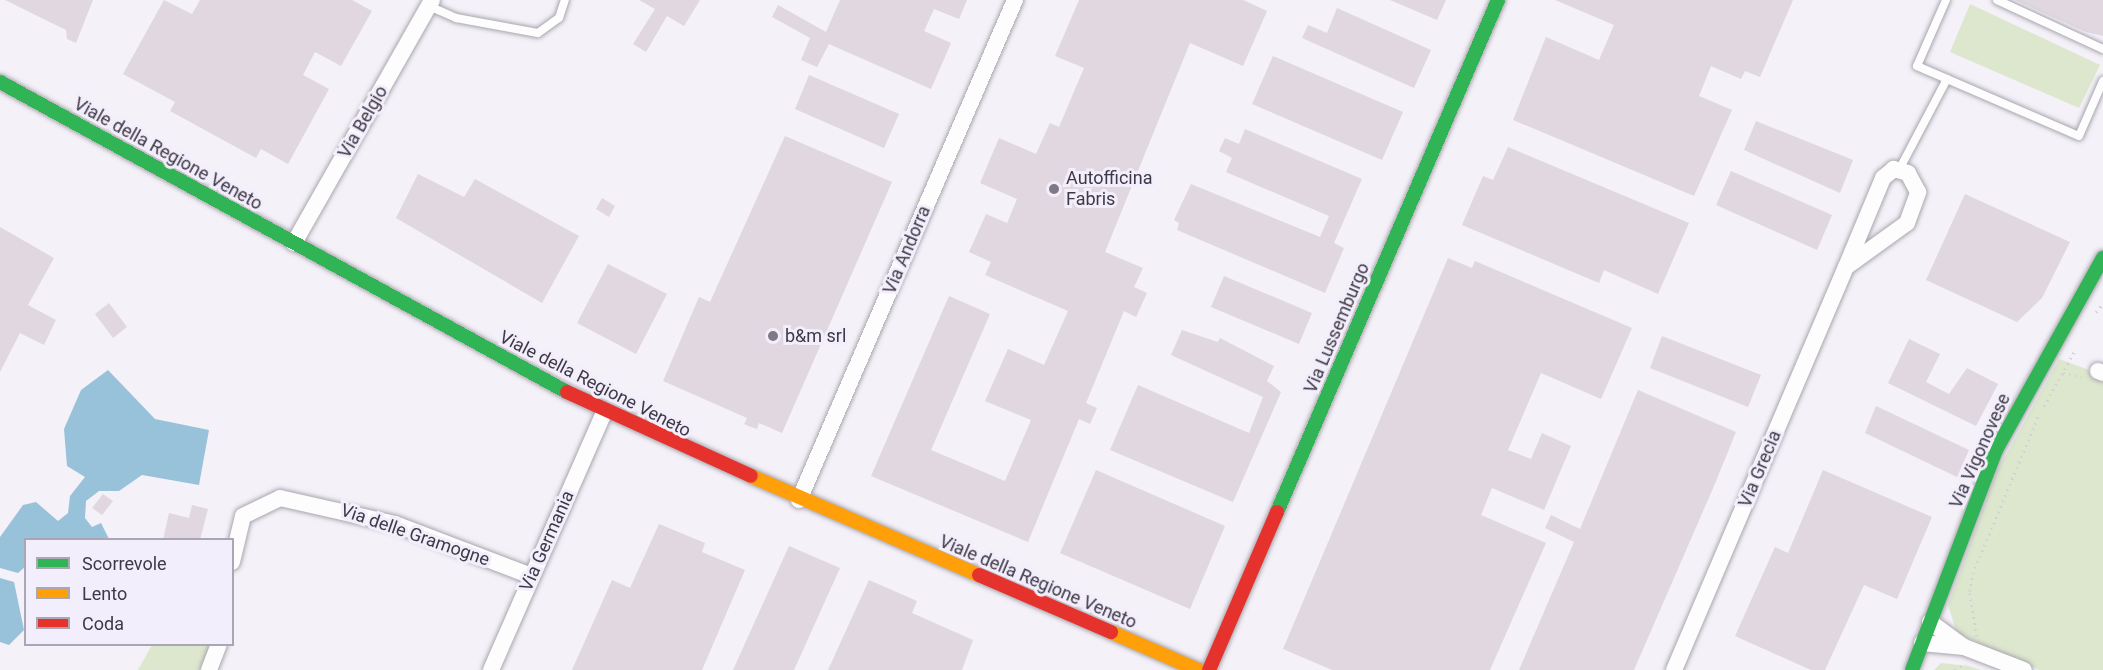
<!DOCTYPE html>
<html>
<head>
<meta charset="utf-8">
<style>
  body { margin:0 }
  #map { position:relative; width:2103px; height:670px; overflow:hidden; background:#f4f1f8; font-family:Roboto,sans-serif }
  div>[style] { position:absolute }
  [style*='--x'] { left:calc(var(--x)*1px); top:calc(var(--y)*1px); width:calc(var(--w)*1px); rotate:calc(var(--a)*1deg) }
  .green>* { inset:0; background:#dde7ce }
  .water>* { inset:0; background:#98c2da }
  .building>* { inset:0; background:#e0d7e0 }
  .path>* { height:3px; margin-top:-1.5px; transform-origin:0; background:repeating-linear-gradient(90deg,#d2d1d5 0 1.5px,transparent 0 6px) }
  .roads { filter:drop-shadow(0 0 2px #a9a6ae) drop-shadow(0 0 2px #a9a6ae) }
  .lane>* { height:8px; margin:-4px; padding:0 4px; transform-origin:4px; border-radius:4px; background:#fdfdfe }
  .street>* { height:16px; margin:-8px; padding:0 8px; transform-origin:8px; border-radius:8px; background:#fdfdfe }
  .fast>* { height:14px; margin:-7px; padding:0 7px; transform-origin:7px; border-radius:7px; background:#30b455 }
  .slow>* { height:14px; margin:-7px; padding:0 7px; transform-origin:7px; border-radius:7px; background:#ff9f0a }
  .jam>* { height:14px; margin:-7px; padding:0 7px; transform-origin:7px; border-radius:7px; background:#e5322d }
  .dots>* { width:16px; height:16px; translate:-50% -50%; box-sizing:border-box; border:3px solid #f3eefb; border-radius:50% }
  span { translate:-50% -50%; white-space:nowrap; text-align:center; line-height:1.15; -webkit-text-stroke:6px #f3eefb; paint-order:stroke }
  .street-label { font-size:18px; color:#3f3946 }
  .poi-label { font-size:18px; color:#3f3946 }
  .left { translate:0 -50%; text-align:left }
  .legend { position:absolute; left:24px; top:538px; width:210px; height:108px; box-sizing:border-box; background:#f3eefb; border:2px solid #aba6b3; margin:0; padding:8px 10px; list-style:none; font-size:18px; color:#3f3946 }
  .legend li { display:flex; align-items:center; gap:12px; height:30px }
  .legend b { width:30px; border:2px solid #aba6b3 }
</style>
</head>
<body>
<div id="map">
  <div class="green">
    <div style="clip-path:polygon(1970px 4px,2100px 65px,2079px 108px,1950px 52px)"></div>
    <div style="clip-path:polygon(2059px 359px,2103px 375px,2103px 670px,2039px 670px,1957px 633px,1948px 605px,1997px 471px)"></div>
    <div style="clip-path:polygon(152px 645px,212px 645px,201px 670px,138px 670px)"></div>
    <div style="clip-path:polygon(1941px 663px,1969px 666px,1981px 670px,1934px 670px)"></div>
  </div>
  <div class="water">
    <div style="clip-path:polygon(108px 370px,155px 419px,209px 430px,199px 485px,142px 475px,119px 491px,99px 491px,86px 501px,85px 518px,92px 527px,101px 523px,109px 539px,26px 540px,25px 567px,18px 573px,0 568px,0 537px,23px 505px,36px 502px,58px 521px,68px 513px,70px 496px,85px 477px,67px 466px,64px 429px,81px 390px)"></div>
    <div style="clip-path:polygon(0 578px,14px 582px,24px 630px,9px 645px,0 642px)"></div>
  </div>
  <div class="building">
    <div style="clip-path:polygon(5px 0,93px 0,76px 43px,67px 39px,66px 30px)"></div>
    <div style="clip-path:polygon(164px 0,192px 14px,200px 0,352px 0,372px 11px,341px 66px,315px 52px,303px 75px,329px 89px,288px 164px,261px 149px,256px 158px,170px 111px,175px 102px,123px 74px)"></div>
    <div style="clip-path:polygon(639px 0,700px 0,684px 26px,667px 16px,646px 52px,633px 44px,655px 9px)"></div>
    <div style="clip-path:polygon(840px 0,967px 0,959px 19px,934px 9px,924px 31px,951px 43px,931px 89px,829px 44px,817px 67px,801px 60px,810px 38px,772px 17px,778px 5px,826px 32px)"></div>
    <div style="clip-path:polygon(1079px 0,1243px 0,1267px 11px,1243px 66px,1190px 43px,1105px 252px,1143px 268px,1134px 287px,1147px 293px,1136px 317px,1124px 311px,1086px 403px,1097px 408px,1090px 424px,1079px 419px,1028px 542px,871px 476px,949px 296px,990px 314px,931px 450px,1005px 481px,1031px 420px,985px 401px,1008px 349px,1044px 365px,1068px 311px,985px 275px,991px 262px,969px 252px,986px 214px,1007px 223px,1017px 199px,980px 183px,999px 138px,1036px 154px,1050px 123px,1059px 127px,1084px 68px,1055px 56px)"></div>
    <div style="clip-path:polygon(1390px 0,1446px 0,1437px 20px)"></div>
    <div style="clip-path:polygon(1555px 0,1793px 0,1760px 77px,1745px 71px,1741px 79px,1711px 66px,1699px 96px,1732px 110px,1694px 196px,1513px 120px,1546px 37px,1599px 60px,1614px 25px)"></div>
    <div style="clip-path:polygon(2015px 0,2103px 0,2103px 36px,2086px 32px)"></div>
    <div style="clip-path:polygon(1337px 8px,1431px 50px,1414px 88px,1302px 38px,1308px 25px,1327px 33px)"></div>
    <div style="clip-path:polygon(1273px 56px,1403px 112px,1382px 160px,1252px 104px)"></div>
    <div style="clip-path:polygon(809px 75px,899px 114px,884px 148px,795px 109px)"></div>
    <div style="clip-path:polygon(1756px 121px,1853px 160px,1840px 193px,1744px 150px)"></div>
    <div style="clip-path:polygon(1245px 129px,1362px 179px,1334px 243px,1344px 248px,1325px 293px,1177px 230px,1179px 223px,1174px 220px,1191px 184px,1320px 237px,1329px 216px,1226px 172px,1232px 158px,1219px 151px,1225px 138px,1239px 144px)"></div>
    <div style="clip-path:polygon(785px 136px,892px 182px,782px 433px,759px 423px,757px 429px,751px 427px,744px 424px,747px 418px,663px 381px,699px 297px,710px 302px)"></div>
    <div style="clip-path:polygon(1508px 147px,1689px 223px,1658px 294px,1604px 270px,1599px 283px,1462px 225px,1483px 176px,1493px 180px)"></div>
    <div style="clip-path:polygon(1731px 171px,1832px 215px,1817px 250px,1716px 205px)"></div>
    <div style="clip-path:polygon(418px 174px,464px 197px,475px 179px,579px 236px,542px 303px,396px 218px)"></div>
    <div style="clip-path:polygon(1965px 194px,2070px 242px,2042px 298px,2017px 322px,1926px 280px)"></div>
    <div style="clip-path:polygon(602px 198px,615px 206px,609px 217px,596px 209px)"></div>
    <div style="clip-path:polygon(0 227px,54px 258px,28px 305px,56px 320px,44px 345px,20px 333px,0 372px)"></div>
    <div style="clip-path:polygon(1448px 258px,1472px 268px,1475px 261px,1632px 328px,1601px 399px,1541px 373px,1508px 450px,1531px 459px,1542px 433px,1571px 446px,1544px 510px,1492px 488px,1481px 515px,1546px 543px,1490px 670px,1332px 670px,1283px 649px)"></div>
    <div style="clip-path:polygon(608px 264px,667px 294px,636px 354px,577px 323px)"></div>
    <div style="clip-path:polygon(1224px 276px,1312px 313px,1299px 344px,1211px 307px)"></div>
    <div style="clip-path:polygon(109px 303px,127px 327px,113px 338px,95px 314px)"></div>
    <div style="clip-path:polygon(1182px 330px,1218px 342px,1220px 338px,1274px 366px,1267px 381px,1281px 392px,1233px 502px,1110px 450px,1138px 385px,1249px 433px,1263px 397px,1171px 355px)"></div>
    <div style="clip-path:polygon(1662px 336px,1761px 375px,1748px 407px,1650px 368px)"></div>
    <div style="clip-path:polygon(1909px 339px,1940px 354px,1926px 382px,1949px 394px,1967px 368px,1998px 384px,1976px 426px,1888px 383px)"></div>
    <div style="clip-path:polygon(1638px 390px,1736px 432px,1714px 486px,1634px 670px,1519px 670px,1574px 542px,1545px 528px,1551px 515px,1580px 529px)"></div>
    <div style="clip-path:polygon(1876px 406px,1969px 450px,1957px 477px,1865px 433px)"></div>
    <div style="clip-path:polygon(1096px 470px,1225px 526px,1190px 609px,1060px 553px)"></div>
    <div style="clip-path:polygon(1823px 470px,1932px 517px,1897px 599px,1864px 585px,1825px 670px,1811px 670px,1735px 636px,1775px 547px,1788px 553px)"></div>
    <div style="clip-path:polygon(103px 494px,113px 501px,102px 515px,92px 508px)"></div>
    <div style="clip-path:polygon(192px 505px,208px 509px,200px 540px,163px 540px,169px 513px,189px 518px)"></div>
    <div style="clip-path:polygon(659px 524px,705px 543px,702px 552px,745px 570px,702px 670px,572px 670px,612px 580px,630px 588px)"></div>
    <div style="clip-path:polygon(789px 546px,840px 568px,794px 670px,733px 670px)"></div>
    <div style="clip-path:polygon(869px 580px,917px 601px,912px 613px,973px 640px,962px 670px,828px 670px)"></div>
  </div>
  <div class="path">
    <div style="--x:2096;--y:312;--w:11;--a:-49"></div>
    <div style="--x:2063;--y:373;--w:21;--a:11"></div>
    <div style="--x:2044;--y:406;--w:62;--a:-60.9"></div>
    <div style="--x:1977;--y:636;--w:46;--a:-100.1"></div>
    <div style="--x:1969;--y:591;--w:24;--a:-75"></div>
    <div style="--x:1975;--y:568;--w:166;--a:-67.3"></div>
    <div style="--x:1955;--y:670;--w:12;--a:-35"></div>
  </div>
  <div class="roads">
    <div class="lane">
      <div style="--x:1946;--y:0;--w:72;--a:113.7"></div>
      <div style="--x:1917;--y:66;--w:176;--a:23.4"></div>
      <div style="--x:2079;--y:136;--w:60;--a:-66.4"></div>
      <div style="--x:1997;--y:0;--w:117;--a:24.8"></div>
      <div style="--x:429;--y:6;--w:30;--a:24"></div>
      <div style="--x:456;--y:18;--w:83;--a:10.4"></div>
      <div style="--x:538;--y:33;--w:26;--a:-36"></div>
      <div style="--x:559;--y:18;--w:19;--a:-72"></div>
      <div style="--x:1899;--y:170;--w:103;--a:-62.2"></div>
    </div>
    <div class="street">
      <div style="--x:294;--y:243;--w:279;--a:-60.4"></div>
      <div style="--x:2098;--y:371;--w:5;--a:22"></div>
      <div style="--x:799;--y:500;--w:545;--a:-66.64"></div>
      <div style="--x:232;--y:562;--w:47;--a:-76.6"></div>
      <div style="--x:243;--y:516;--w:41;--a:-25.9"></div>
      <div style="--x:280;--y:498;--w:118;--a:12.7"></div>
      <div style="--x:395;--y:524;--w:146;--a:20.9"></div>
      <div style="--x:1930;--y:622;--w:42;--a:36.3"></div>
      <div style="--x:1922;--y:643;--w:42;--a:5.4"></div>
      <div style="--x:1964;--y:647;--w:64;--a:21"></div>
      <div style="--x:209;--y:670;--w:28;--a:-69"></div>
      <div style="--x:491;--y:670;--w:282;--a:-66.3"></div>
      <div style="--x:1674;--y:670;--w:438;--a:-66.9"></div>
      <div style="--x:1846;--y:267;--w:75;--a:-35.8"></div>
      <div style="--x:1907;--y:223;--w:33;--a:-70"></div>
      <div style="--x:1918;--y:192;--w:21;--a:-118"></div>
      <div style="--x:1908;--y:173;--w:15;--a:-164"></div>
      <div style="--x:1894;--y:169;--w:14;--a:141"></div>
      <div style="--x:1883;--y:178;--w:96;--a:112.6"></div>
    </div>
    <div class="fast">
      <div style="--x:0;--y:82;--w:646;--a:28.67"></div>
      <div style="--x:1277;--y:512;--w:558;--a:-66.65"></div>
      <div style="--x:1912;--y:670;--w:235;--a:-69.1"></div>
      <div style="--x:1996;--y:450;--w:220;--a:-60.9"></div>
    </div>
    <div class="slow">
      <div style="--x:751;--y:476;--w:249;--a:23.5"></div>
      <div style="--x:1111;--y:632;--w:95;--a:23.6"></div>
    </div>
    <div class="jam">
      <div style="--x:567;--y:392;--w:202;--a:24.5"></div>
      <div style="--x:979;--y:575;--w:144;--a:23.4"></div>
      <div style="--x:1209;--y:670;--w:172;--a:-66.7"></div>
    </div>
  </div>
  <div class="dots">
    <div style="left:1054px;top:189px;background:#7e7984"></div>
    <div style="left:773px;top:336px;background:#7e7984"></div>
  </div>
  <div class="street-label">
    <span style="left:363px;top:122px;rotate:-60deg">Via Belgio</span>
    <span style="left:168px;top:154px;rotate:29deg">Viale della Regione Veneto</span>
    <span style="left:907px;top:250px;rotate:-67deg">Via Andorra</span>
    <span style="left:1337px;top:328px;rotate:-67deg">Via Lussemburgo</span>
    <span style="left:595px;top:384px;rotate:27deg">Viale della Regione Veneto</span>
    <span style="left:1980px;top:451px;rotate:-66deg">Via Vigonovese</span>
    <span style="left:1760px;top:469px;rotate:-67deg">Via Grecia</span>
    <span style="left:415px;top:535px;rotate:19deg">Via delle Gramogne</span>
    <span style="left:547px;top:541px;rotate:-66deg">Via Germania</span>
    <span style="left:1038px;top:582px;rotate:23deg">Viale della Regione Veneto</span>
  </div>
  <div class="poi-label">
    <span class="left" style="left:1066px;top:189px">Autofficina<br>Fabris</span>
    <span class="left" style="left:785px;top:336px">b&amp;m srl</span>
  </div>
  <ul class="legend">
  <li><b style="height:8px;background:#30b455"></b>Scorrevole</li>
  <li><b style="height:8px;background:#ff9f0a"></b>Lento</li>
  <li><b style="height:8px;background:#e5322d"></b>Coda</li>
  </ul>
</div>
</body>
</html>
